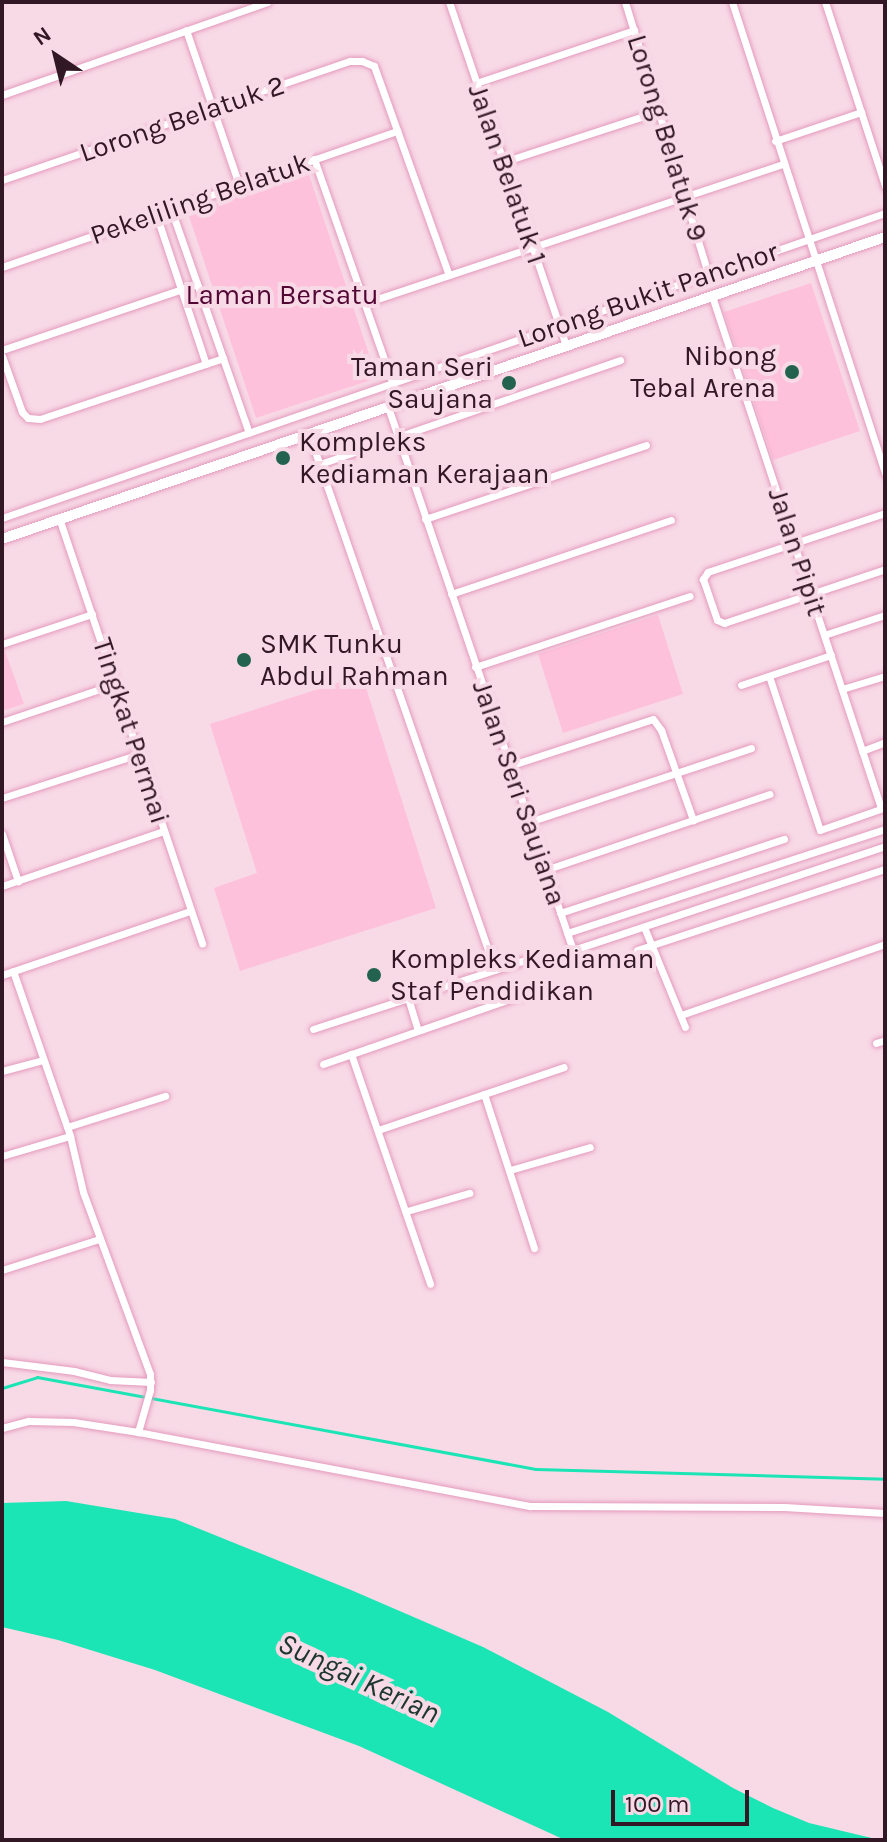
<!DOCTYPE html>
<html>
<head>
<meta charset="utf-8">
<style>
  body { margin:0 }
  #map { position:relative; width:887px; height:1842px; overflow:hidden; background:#f8d9e6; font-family:Karla,sans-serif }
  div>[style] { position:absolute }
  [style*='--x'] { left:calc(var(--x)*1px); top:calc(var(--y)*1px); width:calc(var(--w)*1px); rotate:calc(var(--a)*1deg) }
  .green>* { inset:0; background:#fec1dc }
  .water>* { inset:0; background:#1ce5b5 }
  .stream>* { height:3px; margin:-1.5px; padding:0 1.5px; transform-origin:1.5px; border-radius:1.5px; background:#1ce5b5 }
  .roads { filter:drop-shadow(0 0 2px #e49abd) drop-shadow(0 0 2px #e49abd) }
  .minor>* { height:7px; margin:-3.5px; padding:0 3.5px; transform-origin:3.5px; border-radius:3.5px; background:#fff }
  .secondary>* { height:10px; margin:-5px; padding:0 5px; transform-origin:5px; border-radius:5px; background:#fff }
  .dots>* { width:22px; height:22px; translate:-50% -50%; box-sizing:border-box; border:4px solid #f8d9e6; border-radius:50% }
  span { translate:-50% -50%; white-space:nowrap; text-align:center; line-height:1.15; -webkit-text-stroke:8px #f8d9e6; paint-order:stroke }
  .street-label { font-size:28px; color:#321724 }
  .park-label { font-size:28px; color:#510634 }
  .poi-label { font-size:28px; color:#321724 }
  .right { translate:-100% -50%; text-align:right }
  .left { translate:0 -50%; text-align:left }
  .water-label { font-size:30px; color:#1b372e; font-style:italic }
  .frame { position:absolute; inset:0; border:4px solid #321724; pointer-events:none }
  .north { position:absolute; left:16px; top:16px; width:80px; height:80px; -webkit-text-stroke:6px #f8d9e6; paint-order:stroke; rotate:325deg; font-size:22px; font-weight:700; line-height:32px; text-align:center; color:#321724 }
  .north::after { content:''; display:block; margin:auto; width:28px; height:36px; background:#321724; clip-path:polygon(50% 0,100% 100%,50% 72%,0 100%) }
  .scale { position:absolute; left:611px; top:1790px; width:138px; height:36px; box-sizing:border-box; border:4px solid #321724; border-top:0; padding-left:10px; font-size:24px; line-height:28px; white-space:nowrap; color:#321724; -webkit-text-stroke:6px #f8d9e6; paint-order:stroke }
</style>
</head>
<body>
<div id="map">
  <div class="green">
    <div style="clip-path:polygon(308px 172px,377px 378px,256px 418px,188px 213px)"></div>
    <div style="clip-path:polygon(811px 283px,860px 431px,773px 460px,724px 312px)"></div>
    <div style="clip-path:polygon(658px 615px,683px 694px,563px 733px,538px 654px)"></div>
    <div style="clip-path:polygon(5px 651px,24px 704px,2px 711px,2px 652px)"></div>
    <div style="clip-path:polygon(362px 675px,436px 908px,240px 971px,214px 888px,257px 873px,210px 724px)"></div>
  </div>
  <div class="water">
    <div style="clip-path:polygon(66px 1501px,175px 1519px,351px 1590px,483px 1647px,608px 1712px,733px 1788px,773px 1808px,809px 1823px,880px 1840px,565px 1840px,359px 1746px,155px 1670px,58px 1640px,2px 1627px,2px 1503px)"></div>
  </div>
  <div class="stream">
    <div style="--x:2;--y:1388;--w:37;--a:-17"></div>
    <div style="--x:37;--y:1377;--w:507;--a:10.45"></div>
    <div style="--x:536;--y:1469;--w:349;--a:1.6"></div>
  </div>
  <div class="roads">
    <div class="minor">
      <div style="--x:449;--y:2;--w:363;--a:71.2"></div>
      <div style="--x:625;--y:2;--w:284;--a:73"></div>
      <div style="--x:732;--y:2;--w:496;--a:72"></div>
      <div style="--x:825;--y:2;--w:194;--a:71.9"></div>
      <div style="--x:186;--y:30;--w:164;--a:71.1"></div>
      <div style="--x:476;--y:83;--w:167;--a:-18.5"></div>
      <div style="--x:2;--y:95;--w:281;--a:-19.3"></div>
      <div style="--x:775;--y:141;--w:91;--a:-18.6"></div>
      <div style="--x:314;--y:159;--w:238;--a:70.7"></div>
      <div style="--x:503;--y:162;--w:164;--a:-18.1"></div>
      <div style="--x:2;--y:180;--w:368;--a:-18.9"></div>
      <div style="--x:350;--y:61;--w:12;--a:0"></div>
      <div style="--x:362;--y:61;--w:13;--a:23"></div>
      <div style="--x:374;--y:66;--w:222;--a:70.3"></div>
      <div style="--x:171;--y:209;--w:237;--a:70.8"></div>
      <div style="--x:156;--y:214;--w:158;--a:71.6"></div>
      <div style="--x:2;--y:267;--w:418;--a:-19"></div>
      <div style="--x:712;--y:296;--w:539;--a:71.73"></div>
      <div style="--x:365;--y:303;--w:440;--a:-18.4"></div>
      <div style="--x:2;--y:350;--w:206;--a:-18.7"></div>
      <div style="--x:2;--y:356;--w:59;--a:70.3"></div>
      <div style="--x:22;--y:412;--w:8;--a:45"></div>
      <div style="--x:28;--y:418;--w:12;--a:5"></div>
      <div style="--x:40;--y:419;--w:193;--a:-18.4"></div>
      <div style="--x:388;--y:407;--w:574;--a:71.19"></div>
      <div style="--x:573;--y:950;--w:329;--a:-18.4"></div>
      <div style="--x:309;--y:434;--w:567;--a:70.86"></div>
      <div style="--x:397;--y:437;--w:236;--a:-19"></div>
      <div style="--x:320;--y:464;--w:39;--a:-19"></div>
      <div style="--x:885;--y:513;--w:187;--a:161.6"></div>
      <div style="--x:708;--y:572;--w:9;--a:126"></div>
      <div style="--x:703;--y:579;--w:43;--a:71.1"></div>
      <div style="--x:717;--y:620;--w:8;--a:23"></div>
      <div style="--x:724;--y:623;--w:170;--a:-18.5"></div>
      <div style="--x:2;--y:518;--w:934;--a:-19.06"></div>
      <div style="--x:59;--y:518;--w:449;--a:71.4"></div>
      <div style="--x:425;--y:519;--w:233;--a:-18.5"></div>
      <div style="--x:451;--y:594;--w:232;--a:-18.6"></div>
      <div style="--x:824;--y:635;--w:64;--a:-18.2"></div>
      <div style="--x:2;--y:644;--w:95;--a:-18.4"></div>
      <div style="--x:475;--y:667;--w:226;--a:-18.3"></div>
      <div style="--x:769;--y:676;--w:162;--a:71.7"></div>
      <div style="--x:820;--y:830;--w:67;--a:-19.2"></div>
      <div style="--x:741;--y:685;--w:95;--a:-18.4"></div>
      <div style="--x:842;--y:689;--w:45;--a:-16.8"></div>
      <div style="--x:2;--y:722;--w:119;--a:-18.6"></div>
      <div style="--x:862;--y:751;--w:25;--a:-21"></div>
      <div style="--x:509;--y:766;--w:151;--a:-18.1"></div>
      <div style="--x:653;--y:719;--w:14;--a:54"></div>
      <div style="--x:661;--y:730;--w:96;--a:70.4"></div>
      <div style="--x:2;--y:798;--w:144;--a:-17.8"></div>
      <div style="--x:529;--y:822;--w:234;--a:-18.4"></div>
      <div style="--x:2;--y:834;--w:50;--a:71.2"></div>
      <div style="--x:545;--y:870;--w:237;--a:-18.7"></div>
      <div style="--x:2;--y:886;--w:171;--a:-18.8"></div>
      <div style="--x:560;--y:913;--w:236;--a:-18.3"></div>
      <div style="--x:644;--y:927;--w:108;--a:67.7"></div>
      <div style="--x:567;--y:933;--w:335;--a:-18.1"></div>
      <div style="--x:637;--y:950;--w:261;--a:-18.1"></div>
      <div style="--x:13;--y:971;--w:175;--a:70.9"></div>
      <div style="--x:70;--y:1136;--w:57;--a:76.9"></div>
      <div style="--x:83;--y:1192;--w:194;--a:69.8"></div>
      <div style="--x:150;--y:1374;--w:16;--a:90"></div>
      <div style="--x:150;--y:1390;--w:44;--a:105.9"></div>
      <div style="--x:2;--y:975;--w:199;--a:-18.8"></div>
      <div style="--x:408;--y:998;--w:34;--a:73"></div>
      <div style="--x:681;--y:1015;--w:216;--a:-19.2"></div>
      <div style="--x:313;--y:1029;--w:230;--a:-18"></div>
      <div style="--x:876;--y:1043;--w:9;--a:-18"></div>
      <div style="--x:351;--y:1054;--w:243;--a:71"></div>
      <div style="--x:323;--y:1064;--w:228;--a:-19.2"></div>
      <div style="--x:2;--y:1071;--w:42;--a:-15"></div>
      <div style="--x:484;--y:1094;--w:162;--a:72"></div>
      <div style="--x:67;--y:1127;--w:103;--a:-17.6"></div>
      <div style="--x:378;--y:1130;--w:196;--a:-18.7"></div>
      <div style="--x:2;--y:1156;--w:71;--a:-16.4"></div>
      <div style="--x:510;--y:1170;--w:83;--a:-16"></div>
      <div style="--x:407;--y:1211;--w:65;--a:-16.2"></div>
      <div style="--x:2;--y:1270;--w:102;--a:-17.7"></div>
      <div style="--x:2;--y:1362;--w:73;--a:7.1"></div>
      <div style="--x:74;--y:1371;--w:37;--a:14"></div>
      <div style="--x:110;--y:1380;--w:41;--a:2.8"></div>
      <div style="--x:2;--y:1428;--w:28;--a:-15"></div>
      <div style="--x:29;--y:1421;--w:44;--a:1.3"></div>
      <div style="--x:73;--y:1422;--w:66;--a:8.7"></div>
      <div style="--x:138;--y:1432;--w:399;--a:10.7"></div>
      <div style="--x:530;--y:1506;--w:254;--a:0.2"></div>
      <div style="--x:784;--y:1507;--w:101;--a:3.4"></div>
    </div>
    <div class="secondary">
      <div style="--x:2;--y:539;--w:933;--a:-18.88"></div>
    </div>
  </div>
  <div class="dots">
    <div style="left:792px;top:372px;background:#23624f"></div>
    <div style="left:509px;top:383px;background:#23624f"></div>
    <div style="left:283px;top:458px;background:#23624f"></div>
    <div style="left:244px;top:660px;background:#23624f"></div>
    <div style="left:374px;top:975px;background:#23624f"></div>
  </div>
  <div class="street-label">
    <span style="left:182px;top:119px;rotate:-19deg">Lorong Belatuk 2</span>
    <span style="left:667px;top:138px;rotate:73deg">Lorong Belatuk 9</span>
    <span style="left:507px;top:174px;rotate:71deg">Jalan Belatuk 1</span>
    <span style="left:200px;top:199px;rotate:-19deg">Pekeliling Belatuk</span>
    <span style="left:648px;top:295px;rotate:-19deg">Lorong Bukit Panchor</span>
    <span style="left:797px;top:552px;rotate:72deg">Jalan Pipit</span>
    <span style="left:131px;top:731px;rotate:72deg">Tingkat Permai</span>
    <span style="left:519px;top:793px;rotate:71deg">Jalan Seri Saujana</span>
  </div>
  <div class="park-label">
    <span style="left:282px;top:295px">Laman Bersatu</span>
  </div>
  <div class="poi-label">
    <span class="right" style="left:776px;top:372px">Nibong<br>Tebal Arena</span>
    <span class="right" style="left:493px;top:383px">Taman Seri<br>Saujana</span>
    <span class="left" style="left:299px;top:458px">Kompleks<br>Kediaman Kerajaan</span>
    <span class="left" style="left:260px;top:660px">SMK Tunku<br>Abdul Rahman</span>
    <span class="left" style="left:390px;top:975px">Kompleks Kediaman<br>Staf Pendidikan</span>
  </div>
  <div class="water-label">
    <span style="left:359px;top:1678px;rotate:25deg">Sungai Kerian</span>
  </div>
  <div class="frame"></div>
  <div class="north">N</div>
  <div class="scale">100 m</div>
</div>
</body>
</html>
